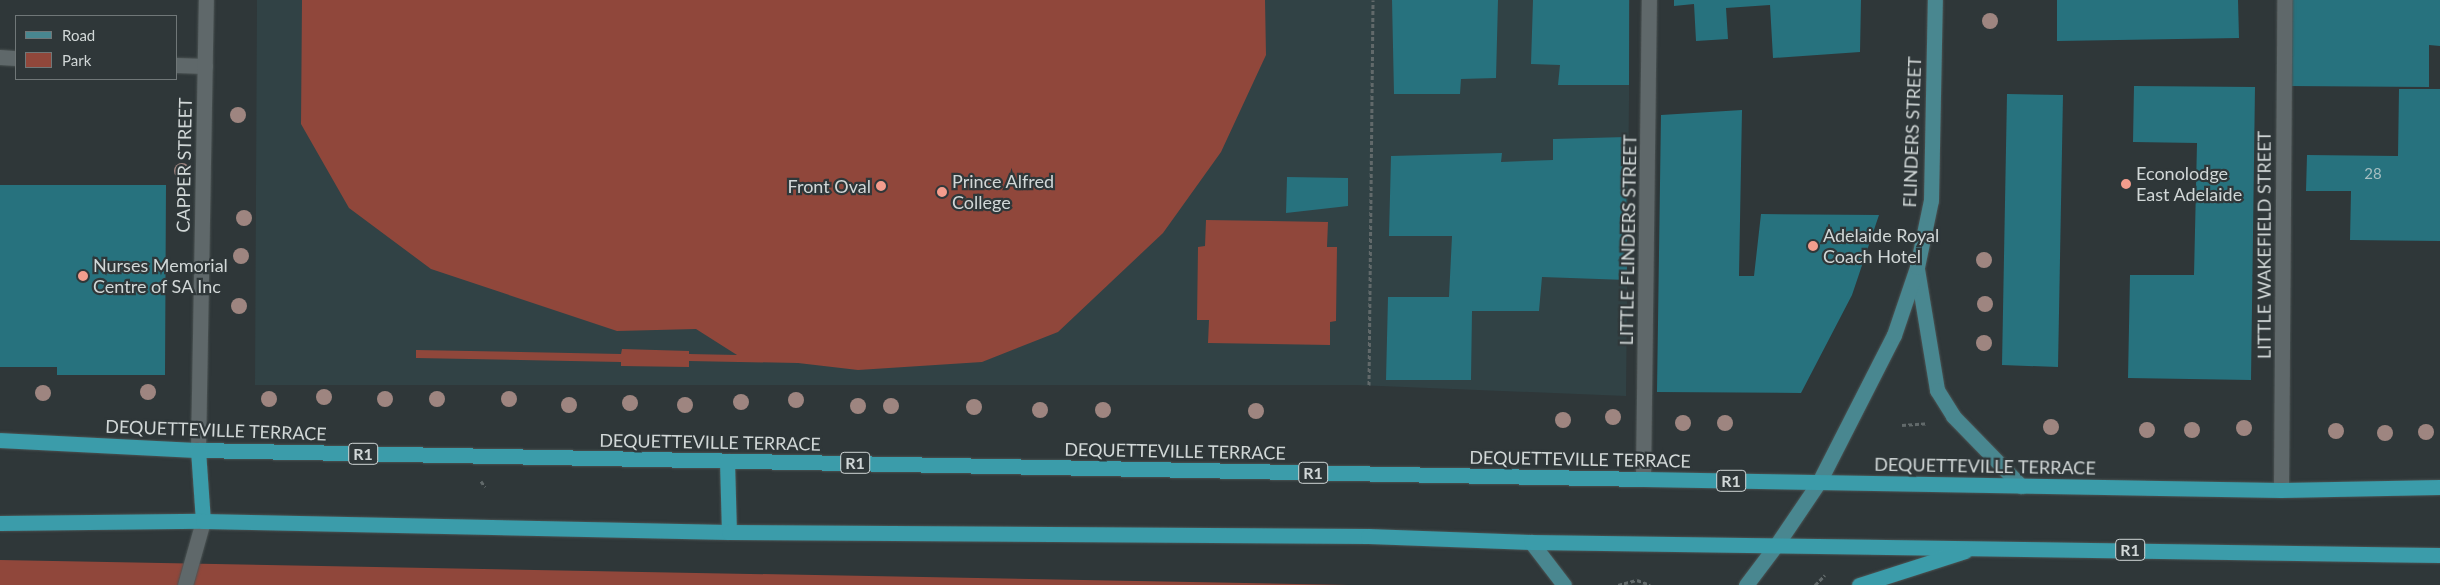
<!DOCTYPE html>
<html>
<head>
<meta charset="utf-8">
<style>
  body { margin:0 }
  #map { position:relative; width:2440px; height:585px; overflow:hidden; background:#2f3739; font-family:Lato,sans-serif }
  div>[style] { position:absolute }
  [style*='--x'] { left:calc(var(--x)*1px); top:calc(var(--y)*1px); width:calc(var(--w)*1px); rotate:calc(var(--a)*1deg) }
  .built>* { inset:0; background:#314245 }
  .green>* { inset:0; background:#90473b }
  .building>* { inset:0; background:#27727e }
  .path>* { height:3px; margin-top:-1.5px; transform-origin:0; background:repeating-linear-gradient(90deg,#61696a 0 4px,transparent 0 6.5px) }
  .roads { filter:drop-shadow(0 0 1px #4b5353) drop-shadow(0 0 1px #4b5353) }
  .minor>* { height:15px; margin:-7.5px; padding:0 7.5px; transform-origin:7.5px; border-radius:7.5px; background:#5f686a }
  .major>* { height:15px; margin:-7.5px; padding:0 7.5px; transform-origin:7.5px; border-radius:7.5px; background:#498790 }
  .highway>* { height:15px; margin:-7.5px; padding:0 7.5px; transform-origin:7.5px; border-radius:7.5px; background:#3b9caa }
  .trees>* { width:16px; height:16px; margin:-8px; border-radius:50%; background:#9e8580 }
  .dots>* { width:14px; height:14px; translate:-50% -50%; box-sizing:border-box; border:2px solid #2f3739; border-radius:50% }
  span { translate:-50% -50%; white-space:nowrap; text-align:center; line-height:1.15; -webkit-text-stroke:4.5px #2f3739; paint-order:stroke }
  .number-label { font-size:15px; color:#a6bec1 }
  .number-label span { -webkit-text-stroke-width:0 }
  .shield-label span { padding:1px 4px; background:#2f3739; border:1px solid; border-radius:4px; -webkit-text-stroke-width:0 }
  .shield-label { font-size:16px; color:#d1d7d7; font-weight:700 }
  .street-label { font-size:18px; color:#d1d7d7 }
  .poi-label { font-size:18px; color:#d1d7d7 }
  .left { translate:0 -50%; text-align:left }
  .right { translate:-100% -50%; text-align:right }
  .legend { position:absolute; left:15px; top:15px; width:162px; height:65px; box-sizing:border-box; background:#2f3739; border:1px solid #707778; margin:0; padding:6px 9px; list-style:none; font-size:15px; color:#d1d7d7 }
  .legend li { display:flex; align-items:center; gap:10px; height:25px }
  .legend b { width:25px; border:1px solid #707778 }
</style>
</head>
<body>
<div id="map">
  <div class="built">
    <div style="clip-path:polygon(257px 0,1630px 0,1626px 396px,1356px 385px,255px 385px)"></div>
  </div>
  <div class="green">
    <div style="clip-path:polygon(302px 0,1265px 0,1266px 55px,1221px 152px,1163px 233px,1058px 332px,982px 362px,858px 370px,798px 363px,689px 361px,689px 367px,621px 366px,621px 362px,416px 358px,416px 350px,621px 354px,622px 349px,689px 351px,689px 354px,737px 355px,696px 329px,617px 331px,431px 269px,349px 208px,301px 124px)"></div>
    <div style="clip-path:polygon(1206px 220px,1328px 222px,1327px 247px,1337px 247px,1336px 321px,1330px 322px,1330px 345px,1208px 343px,1209px 320px,1197px 320px,1198px 247px,1205px 246px)"></div>
    <div style="clip-path:polygon(0 560px,1349px 585px,0 585px)"></div>
  </div>
  <div class="building">
    <div style="clip-path:polygon(1392px 0,1498px 0,1496px 78px,1461px 79px,1460px 94px,1394px 94px)"></div>
    <div style="clip-path:polygon(1533px 0,1629px 0,1629px 85px,1558px 85px,1560px 65px,1531px 64px)"></div>
    <div style="clip-path:polygon(1674px 0,1861px 0,1860px 52px,1773px 58px,1770px 5px,1726px 8px,1728px 39px,1696px 41px,1694px 4px,1674px 6px)"></div>
    <div style="clip-path:polygon(2057px 0,2238px 0,2239px 38px,2057px 41px)"></div>
    <div style="clip-path:polygon(2289px 0,2440px 0,2440px 46px,2429px 45px,2429px 87px,2288px 86px)"></div>
    <div style="clip-path:polygon(2134px 86px,2255px 87px,2251px 380px,2128px 378px,2130px 275px,2194px 275px,2197px 143px,2133px 142px)"></div>
    <div style="clip-path:polygon(2399px 89px,2440px 89px,2440px 241px,2350px 240px,2351px 191px,2306px 191px,2307px 155px,2398px 156px)"></div>
    <div style="clip-path:polygon(2007px 94px,2063px 95px,2058px 367px,2002px 365px)"></div>
    <div style="clip-path:polygon(1742px 110px,1739px 276px,1754px 276px,1761px 214px,1879px 215px,1852px 295px,1801px 393px,1657px 392px,1661px 115px)"></div>
    <div style="clip-path:polygon(1626px 137px,1627px 280px,1542px 277px,1539px 311px,1472px 311px,1471px 380px,1386px 380px,1388px 297px,1449px 297px,1452px 236px,1389px 236px,1391px 156px,1502px 153px,1501px 162px,1553px 160px,1553px 139px)"></div>
    <div style="clip-path:polygon(1287px 177px,1348px 178px,1348px 206px,1286px 213px)"></div>
    <div style="clip-path:polygon(0 185px,166px 185px,165px 375px,57px 375px,57px 367px,0 367px)"></div>
  </div>
  <div class="path">
    <div style="--x:1369;--y:385;--w:385;--a:-89.4"></div>
    <div style="--x:1902;--y:425;--w:26;--a:-4"></div>
    <div style="--x:481;--y:481;--w:7;--a:56"></div>
    <div style="--x:1618;--y:585;--w:20;--a:-15"></div>
    <div style="--x:1637;--y:580;--w:14;--a:21"></div>
    <div style="--x:1815;--y:585;--w:14;--a:-45"></div>
  </div>
  <div class="roads">
    <div class="minor">
      <div style="--x:0;--y:57;--w:16;--a:4"></div>
      <div style="--x:176;--y:65;--w:29;--a:2"></div>
      <div style="--x:198;--y:450;--w:450;--a:-89"></div>
      <div style="--x:1643;--y:479;--w:479;--a:-89.3"></div>
      <div style="--x:2281;--y:490;--w:490;--a:-89.6"></div>
      <div style="--x:185;--y:585;--w:66;--a:-74.3"></div>
    </div>
    <div class="major">
      <div style="--x:1917;--y:269;--w:123;--a:80.6"></div>
      <div style="--x:1937;--y:390;--w:31;--a:58"></div>
      <div style="--x:1953;--y:416;--w:98;--a:45.8"></div>
      <div style="--x:1531;--y:542;--w:54;--a:52.5"></div>
      <div style="--x:1746;--y:585;--w:51;--a:-52.9"></div>
      <div style="--x:1777;--y:544;--w:75;--a:-55.9"></div>
      <div style="--x:1819;--y:482;--w:165;--a:-63"></div>
      <div style="--x:1894;--y:335;--w:72;--a:-71.3"></div>
      <div style="--x:1917;--y:267;--w:68;--a:-78.2"></div>
      <div style="--x:1931;--y:200;--w:200;--a:-88.9"></div>
    </div>
    <div class="highway">
      <div style="--x:0;--y:440;--w:198;--a:2.9"></div>
      <div style="--x:198;--y:450;--w:1445;--a:1.15"></div>
      <div style="--x:1643;--y:479;--w:638;--a:0.99"></div>
      <div style="--x:2281;--y:490;--w:159;--a:-1.1"></div>
      <div style="--x:198;--y:450;--w:71;--a:86"></div>
      <div style="--x:727;--y:461;--w:71;--a:88.4"></div>
      <div style="--x:0;--y:523;--w:203;--a:-0.6"></div>
      <div style="--x:203;--y:521;--w:526;--a:1.2"></div>
      <div style="--x:729;--y:532;--w:639;--a:0.36"></div>
      <div style="--x:1368;--y:536;--w:163;--a:2.1"></div>
      <div style="--x:1531;--y:542;--w:909;--a:0.82"></div>
      <div style="--x:1859;--y:585;--w:111;--a:-17.8"></div>
    </div>
  </div>
  <div class="trees">
    <div style="left:1990px;top:21px"></div>
    <div style="left:238px;top:115px"></div>
    <div style="left:182px;top:171px"></div>
    <div style="left:244px;top:218px"></div>
    <div style="left:241px;top:256px"></div>
    <div style="left:1984px;top:260px"></div>
    <div style="left:1985px;top:304px"></div>
    <div style="left:239px;top:306px"></div>
    <div style="left:1984px;top:343px"></div>
    <div style="left:148px;top:392px"></div>
    <div style="left:43px;top:393px"></div>
    <div style="left:324px;top:397px"></div>
    <div style="left:269px;top:399px"></div>
    <div style="left:385px;top:399px"></div>
    <div style="left:437px;top:399px"></div>
    <div style="left:509px;top:399px"></div>
    <div style="left:796px;top:400px"></div>
    <div style="left:741px;top:402px"></div>
    <div style="left:630px;top:403px"></div>
    <div style="left:569px;top:405px"></div>
    <div style="left:685px;top:405px"></div>
    <div style="left:858px;top:406px"></div>
    <div style="left:891px;top:406px"></div>
    <div style="left:974px;top:407px"></div>
    <div style="left:1040px;top:410px"></div>
    <div style="left:1103px;top:410px"></div>
    <div style="left:1256px;top:411px"></div>
    <div style="left:1613px;top:417px"></div>
    <div style="left:1563px;top:420px"></div>
    <div style="left:1683px;top:423px"></div>
    <div style="left:1725px;top:423px"></div>
    <div style="left:2051px;top:427px"></div>
    <div style="left:2244px;top:428px"></div>
    <div style="left:2147px;top:430px"></div>
    <div style="left:2192px;top:430px"></div>
    <div style="left:2336px;top:431px"></div>
    <div style="left:2426px;top:432px"></div>
    <div style="left:2385px;top:433px"></div>
  </div>
  <div class="dots">
    <div style="left:2126px;top:184px;background:#f49d8d"></div>
    <div style="left:881px;top:186px;background:#f49d8d"></div>
    <div style="left:942px;top:192px;background:#f49d8d"></div>
    <div style="left:1813px;top:246px;background:#f49d8d"></div>
    <div style="left:83px;top:276px;background:#f49d8d"></div>
  </div>
  <div class="number-label">
    <span style="left:2373px;top:174px">28</span>
  </div>
  <div class="shield-label">
    <span style="left:363px;top:454px">R1</span>
    <span style="left:855px;top:463px">R1</span>
    <span style="left:1313px;top:473px">R1</span>
    <span style="left:1731px;top:481px">R1</span>
    <span style="left:2130px;top:550px">R1</span>
  </div>
  <div class="street-label">
    <span style="left:1912px;top:132px;rotate:-88deg">FLINDERS STREET</span>
    <span style="left:184px;top:165px;rotate:-89deg">CAPPER STREET</span>
    <span style="left:1628px;top:240px;rotate:-89deg">LITTLE FLINDERS STREET</span>
    <span style="left:2264px;top:245px;rotate:-90deg">LITTLE WAKEFIELD STREET</span>
    <span style="left:216px;top:430px;rotate:2deg">DEQUETTEVILLE TERRACE</span>
    <span style="left:710px;top:442px;rotate:1deg">DEQUETTEVILLE TERRACE</span>
    <span style="left:1175px;top:451px;rotate:1deg">DEQUETTEVILLE TERRACE</span>
    <span style="left:1580px;top:459px;rotate:1deg">DEQUETTEVILLE TERRACE</span>
    <span style="left:1985px;top:466px;rotate:1deg">DEQUETTEVILLE TERRACE</span>
  </div>
  <div class="poi-label">
    <span class="left" style="left:2136px;top:184px">Econolodge<br>East Adelaide</span>
    <span class="left" style="left:952px;top:192px">Prince Alfred<br>College</span>
    <span class="right" style="left:871px;top:186px">Front Oval</span>
    <span class="left" style="left:1823px;top:246px">Adelaide Royal<br>Coach Hotel</span>
    <span class="left" style="left:93px;top:276px">Nurses Memorial<br>Centre of SA Inc</span>
  </div>
  <ul class="legend">
  <li><b style="height:6px;background:#498790"></b>Road</li>
  <li><b style="height:14px;background:#90473b"></b>Park</li>
  </ul>
</div>
</body>
</html>
